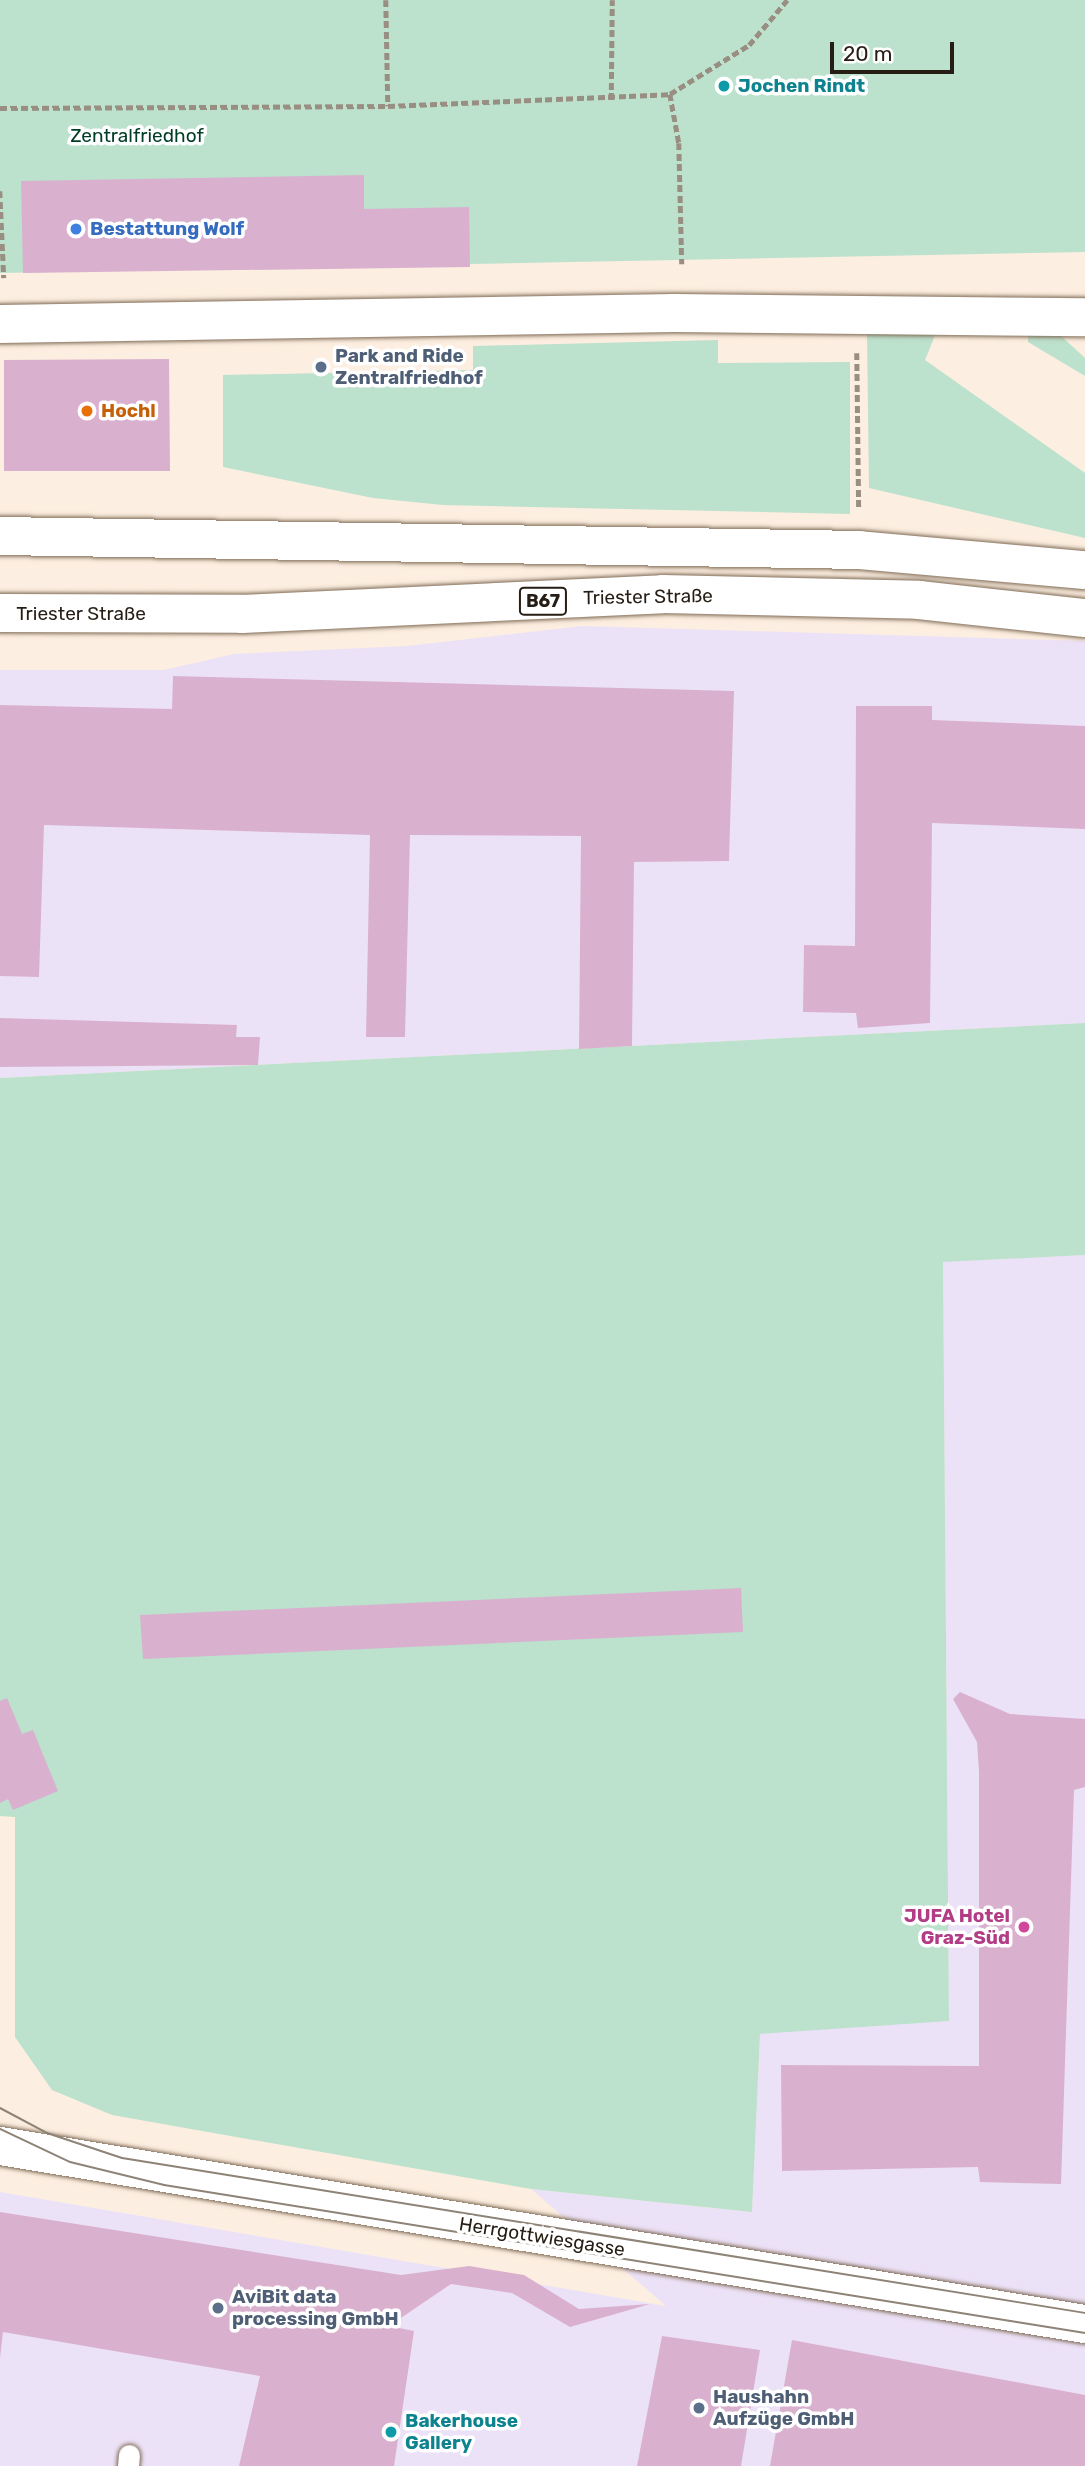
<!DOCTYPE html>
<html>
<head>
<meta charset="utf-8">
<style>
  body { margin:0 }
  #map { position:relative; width:1085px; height:2466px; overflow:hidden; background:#fceee0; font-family:Rubik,sans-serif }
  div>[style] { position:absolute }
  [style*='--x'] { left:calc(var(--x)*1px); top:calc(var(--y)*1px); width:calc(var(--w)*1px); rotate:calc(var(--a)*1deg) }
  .commercial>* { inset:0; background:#ece2f7 }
  .green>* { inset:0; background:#bce1cd }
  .building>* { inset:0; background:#d9b1cf }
  .path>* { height:4.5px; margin-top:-2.25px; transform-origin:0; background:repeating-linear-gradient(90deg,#998e82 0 7px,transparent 0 10.5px) }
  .roads { filter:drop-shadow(0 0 2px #806c57) drop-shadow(0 0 2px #806c57) }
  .service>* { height:21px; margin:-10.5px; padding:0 10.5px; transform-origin:10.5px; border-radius:10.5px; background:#fff }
  .minor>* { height:38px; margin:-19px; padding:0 19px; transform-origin:19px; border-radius:19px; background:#fff }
  .tertiary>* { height:38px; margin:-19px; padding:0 19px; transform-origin:19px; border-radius:19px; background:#fff }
  .primary>* { height:38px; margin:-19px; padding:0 19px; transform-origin:19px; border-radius:19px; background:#fff }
  .tram>* { height:2px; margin:-1px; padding:0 1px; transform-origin:1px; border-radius:1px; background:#8e8377 }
  .dots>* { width:19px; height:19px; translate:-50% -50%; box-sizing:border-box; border:4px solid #fff; border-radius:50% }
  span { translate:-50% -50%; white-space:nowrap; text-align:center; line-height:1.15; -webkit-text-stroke:7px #fff; paint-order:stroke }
  .shield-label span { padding:2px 5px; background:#fff; border:2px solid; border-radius:5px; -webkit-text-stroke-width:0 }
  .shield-label { font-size:18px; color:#261e15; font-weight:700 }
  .culture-label { font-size:19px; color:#0d838f; font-weight:700 }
  .left { translate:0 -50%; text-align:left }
  .park-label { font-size:19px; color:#003d26 }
  .shop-label { font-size:19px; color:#366cbe; font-weight:700 }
  .service-label { font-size:19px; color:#4e5e75; font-weight:700 }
  .food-label { font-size:19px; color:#c56008; font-weight:700 }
  .street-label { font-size:19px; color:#261e15 }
  .hotel-label { font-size:19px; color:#b23c85; font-weight:700 }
  .right { translate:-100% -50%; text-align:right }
  .scale { position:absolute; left:830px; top:42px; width:124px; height:32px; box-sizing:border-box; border:4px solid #261e15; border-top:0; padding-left:9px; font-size:21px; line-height:24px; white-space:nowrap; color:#261e15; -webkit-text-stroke:5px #fff; paint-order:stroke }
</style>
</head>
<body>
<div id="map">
  <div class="commercial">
    <div style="clip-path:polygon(583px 626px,1085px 641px,1085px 1023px,0 1078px,0 670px,164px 670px,234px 654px,407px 646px)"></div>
    <div style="clip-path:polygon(1085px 1255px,1085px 2466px,0 2466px,0 2192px,666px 2306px,531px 2189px,752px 2212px,760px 2033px,949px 2020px,943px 1261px)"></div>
  </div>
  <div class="green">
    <div style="clip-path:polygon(0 0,1085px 0,1085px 252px,0 273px)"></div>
    <div style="clip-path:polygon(1028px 332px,1060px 335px,1085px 358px,1085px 376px,1028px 342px)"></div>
    <div style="clip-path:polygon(936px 333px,925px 360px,1085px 473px,1085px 538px,869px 488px,867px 334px)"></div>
    <div style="clip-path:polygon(718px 340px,718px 363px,850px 362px,850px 514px,443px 505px,373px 498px,223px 467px,223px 375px,473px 370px,473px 346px)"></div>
    <div style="clip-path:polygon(1085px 1023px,1085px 1255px,943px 1262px,949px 2021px,760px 2034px,752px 2212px,531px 2189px,112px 2115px,52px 2090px,15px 2037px,15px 1817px,0 1816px,0 1078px)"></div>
  </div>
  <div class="building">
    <div style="clip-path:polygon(364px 175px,364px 209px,469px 207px,470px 267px,23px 273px,21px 181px)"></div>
    <div style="clip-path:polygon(169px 359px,170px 471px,4px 471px,4px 360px)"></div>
    <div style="clip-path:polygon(173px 676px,734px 691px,729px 861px,634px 862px,632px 1046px,579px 1049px,581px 836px,410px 835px,405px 1037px,366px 1037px,370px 835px,44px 825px,39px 977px,0 976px,0 705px,172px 709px)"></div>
    <div style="clip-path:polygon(856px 706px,932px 706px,932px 720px,1085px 726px,1085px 829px,932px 823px,930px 1023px,858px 1028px,856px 1013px,803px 1012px,804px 945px,855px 946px)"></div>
    <div style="clip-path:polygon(0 1018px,237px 1025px,236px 1037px,260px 1037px,258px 1065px,0 1067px)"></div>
    <div style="clip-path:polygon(741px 1588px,743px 1632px,143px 1659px,140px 1615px)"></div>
    <div style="clip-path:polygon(960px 1692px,1010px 1714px,1085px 1719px,1085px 1787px,1074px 1790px,1061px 2184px,980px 2182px,978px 2167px,782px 2171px,781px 2065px,979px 2066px,979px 1772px,977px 1742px,953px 1699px)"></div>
    <div style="clip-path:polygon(7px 1698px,22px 1734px,33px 1730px,58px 1791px,13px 1810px,8px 1799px,0 1803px,0 1701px)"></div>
    <div style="clip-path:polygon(0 2212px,401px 2275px,469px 2266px,524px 2275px,579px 2309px,650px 2304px,570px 2327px,512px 2293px,451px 2284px,389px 2326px,414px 2331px,394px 2466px,239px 2466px,260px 2376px,3px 2332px,0 2358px)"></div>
    <div style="clip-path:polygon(662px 2336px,760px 2350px,741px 2466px,637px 2466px)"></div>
    <div style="clip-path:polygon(792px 2340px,1085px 2395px,1085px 2466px,770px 2466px)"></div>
  </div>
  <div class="path">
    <div style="--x:386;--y:0;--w:106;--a:88.9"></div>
    <div style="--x:670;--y:94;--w:50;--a:79.6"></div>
    <div style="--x:679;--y:143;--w:121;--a:88.6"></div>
    <div style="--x:611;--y:100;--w:100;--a:-89.4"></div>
    <div style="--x:0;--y:108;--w:388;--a:-0.3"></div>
    <div style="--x:388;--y:106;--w:282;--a:-2.4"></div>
    <div style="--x:670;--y:94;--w:93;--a:-31.8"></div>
    <div style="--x:749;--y:45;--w:59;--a:-49.8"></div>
    <div style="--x:0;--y:191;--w:87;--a:87.4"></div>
    <div style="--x:857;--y:353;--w:156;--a:89.3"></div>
  </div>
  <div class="roads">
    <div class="service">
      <div style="--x:128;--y:2466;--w:11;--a:-85"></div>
    </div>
    <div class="minor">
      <div style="--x:0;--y:324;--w:674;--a:-0.94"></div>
      <div style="--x:674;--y:313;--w:411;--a:0.6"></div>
    </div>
    <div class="tertiary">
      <div style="--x:0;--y:2146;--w:1100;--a:9.32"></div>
    </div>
    <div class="primary">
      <div style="--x:0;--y:536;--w:859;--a:0.93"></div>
      <div style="--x:859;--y:550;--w:227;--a:5.1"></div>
      <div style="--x:0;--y:613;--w:242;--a:0.2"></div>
      <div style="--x:242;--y:614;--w:421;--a:-2.7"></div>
      <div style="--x:663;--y:594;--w:256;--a:1.3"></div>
      <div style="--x:919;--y:600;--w:167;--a:6.2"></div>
    </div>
  </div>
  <div class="tram">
    <div style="--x:0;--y:2108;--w:53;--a:28"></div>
    <div style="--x:47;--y:2133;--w:79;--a:18.4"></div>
    <div style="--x:122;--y:2158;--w:975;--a:9.14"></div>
    <div style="--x:0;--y:2129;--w:77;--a:25.2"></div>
    <div style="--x:70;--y:2162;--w:97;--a:13.7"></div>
    <div style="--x:164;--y:2185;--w:933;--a:9.13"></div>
  </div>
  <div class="dots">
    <div style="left:724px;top:86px;background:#0f9aa8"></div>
    <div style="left:76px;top:229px;background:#3f7fe0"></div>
    <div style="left:321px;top:367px;background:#5c6f8a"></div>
    <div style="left:87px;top:411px;background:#e8710a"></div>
    <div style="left:1024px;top:1927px;background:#d1479c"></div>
    <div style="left:218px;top:2308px;background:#5c6f8a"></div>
    <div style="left:699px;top:2408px;background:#5c6f8a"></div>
    <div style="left:391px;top:2432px;background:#0f9aa8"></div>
  </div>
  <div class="shield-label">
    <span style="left:543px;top:601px">B67</span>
  </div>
  <div class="culture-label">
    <span class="left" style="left:738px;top:86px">Jochen Rindt</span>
    <span class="left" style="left:405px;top:2432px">Bakerhouse<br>Gallery</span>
  </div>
  <div class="park-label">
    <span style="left:137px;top:136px">Zentralfriedhof</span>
  </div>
  <div class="shop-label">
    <span class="left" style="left:90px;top:229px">Bestattung Wolf</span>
  </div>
  <div class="service-label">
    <span class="left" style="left:335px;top:367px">Park and Ride<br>Zentralfriedhof</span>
    <span class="left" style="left:232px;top:2308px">AviBit data<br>processing GmbH</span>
    <span class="left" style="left:713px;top:2408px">Haushahn<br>Aufzüge GmbH</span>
  </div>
  <div class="food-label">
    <span class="left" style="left:101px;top:411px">Hochl</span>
  </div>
  <div class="street-label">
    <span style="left:648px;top:597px;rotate:-1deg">Triester Straße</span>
    <span style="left:81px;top:614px">Triester Straße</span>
    <span style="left:542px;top:2237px;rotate:9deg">Herrgottwiesgasse</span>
  </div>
  <div class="hotel-label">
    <span class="right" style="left:1010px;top:1927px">JUFA Hotel<br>Graz-Süd</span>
  </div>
  <div class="scale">20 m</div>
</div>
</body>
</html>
